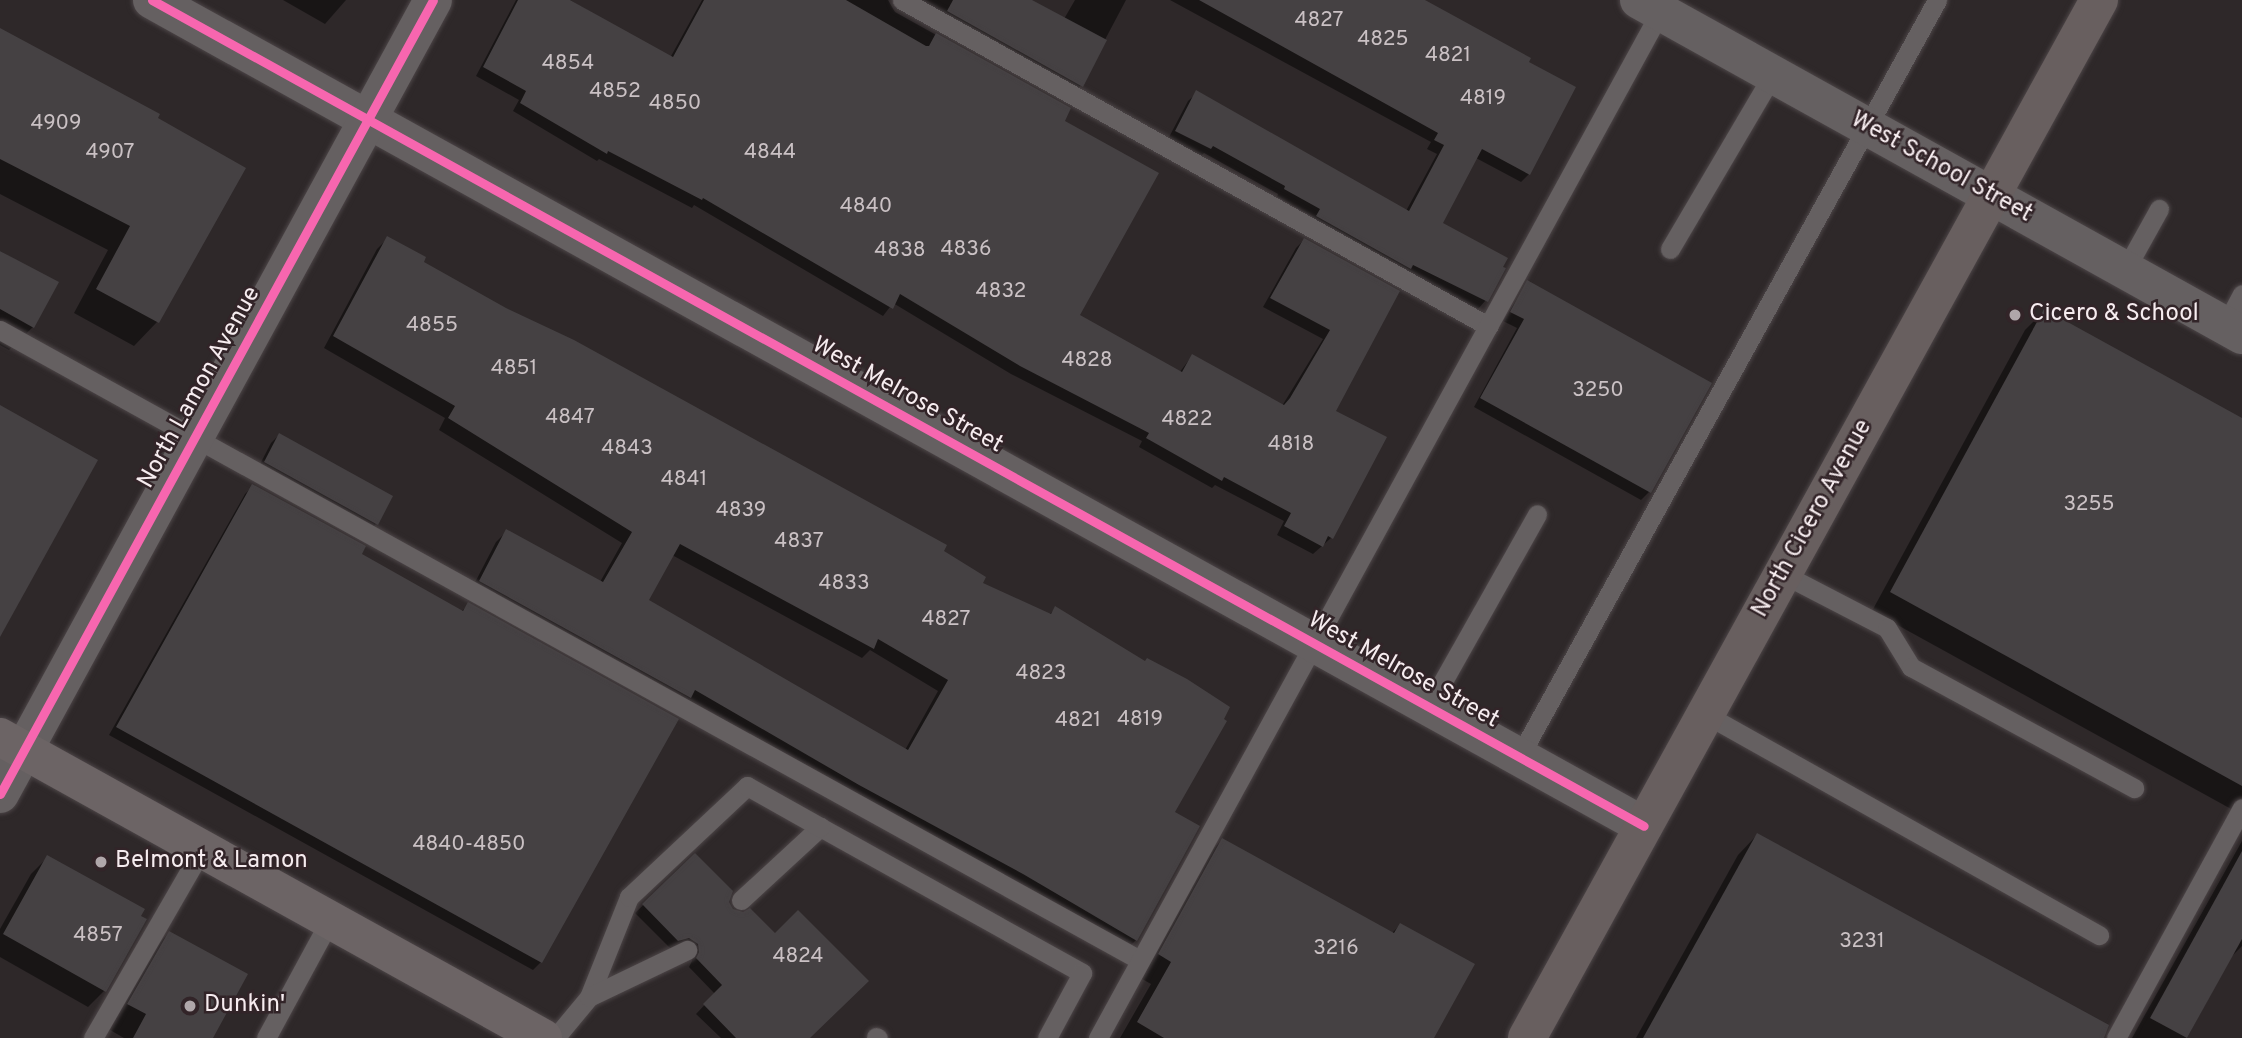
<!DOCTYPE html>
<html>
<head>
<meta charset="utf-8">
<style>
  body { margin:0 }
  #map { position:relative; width:2242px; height:1038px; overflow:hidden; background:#2e2829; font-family:Overpass,sans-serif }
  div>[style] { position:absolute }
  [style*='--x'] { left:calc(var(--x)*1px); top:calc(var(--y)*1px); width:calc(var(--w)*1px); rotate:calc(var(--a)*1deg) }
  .shadow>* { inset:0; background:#0007 }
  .building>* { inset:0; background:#454143 }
  .roads { filter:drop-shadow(0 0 2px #4c4547) drop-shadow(0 0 2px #4c4547) }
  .lane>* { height:19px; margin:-9.5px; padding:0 9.5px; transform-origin:9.5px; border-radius:9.5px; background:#656061 }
  .street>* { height:38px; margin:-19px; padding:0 19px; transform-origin:19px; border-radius:19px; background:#656061 }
  .secondary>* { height:38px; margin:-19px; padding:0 19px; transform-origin:19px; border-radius:19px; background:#6c6465 }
  .primary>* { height:38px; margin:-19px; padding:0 19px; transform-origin:19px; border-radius:19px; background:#685f5f }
  .cycleway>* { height:9px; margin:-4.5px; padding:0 4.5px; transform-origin:4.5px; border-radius:4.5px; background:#f766af }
  .dots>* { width:19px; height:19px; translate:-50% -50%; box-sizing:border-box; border:4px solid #322428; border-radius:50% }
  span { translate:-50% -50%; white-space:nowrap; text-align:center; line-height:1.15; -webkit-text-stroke:5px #322428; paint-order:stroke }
  .number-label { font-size:21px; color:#cac1c4 }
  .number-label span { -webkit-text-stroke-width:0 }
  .street-label { font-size:24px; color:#f6ecef }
  .poi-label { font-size:24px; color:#f6ecef }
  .left { translate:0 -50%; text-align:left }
</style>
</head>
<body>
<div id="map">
  <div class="shadow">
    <div style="clip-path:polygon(283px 0,346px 0,325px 24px)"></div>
    <div style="clip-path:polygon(516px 0,570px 0,670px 58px,702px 0,888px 0,895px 12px,1069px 109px,1062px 122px,1078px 316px,1179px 373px,1192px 356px,1282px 406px,1323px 339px,1263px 307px,1296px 248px,1304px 240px,1397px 292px,1334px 411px,1384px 437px,1331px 538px,1313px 554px,1277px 535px,1284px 521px,1215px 485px,1212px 488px,1139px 447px,1142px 441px,1011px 374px,893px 303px,883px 316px,694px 205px,692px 208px,599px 159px,597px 161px,513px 111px,519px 100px,476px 76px)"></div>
    <div style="clip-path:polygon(904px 0,1029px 0,1064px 19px,1075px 0,1126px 0,1081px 85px,1073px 94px)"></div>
    <div style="clip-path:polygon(1170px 0,1424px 0,1527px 63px,1529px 174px,1521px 182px,1476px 158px,1440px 224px,1486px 300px,1478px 309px,1309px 225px,1313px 217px,1277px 197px,1278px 194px,1204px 153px,1201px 156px,1168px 139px,1188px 101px,1197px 93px,1406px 211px,1437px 154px,1427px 149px,1431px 142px)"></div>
    <div style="clip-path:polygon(0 29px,243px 168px,157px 322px,134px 346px,74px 313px,108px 250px,0 194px)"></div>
    <div style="clip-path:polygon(evenodd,388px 238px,421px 263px,942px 552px,980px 584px,1049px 615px,1055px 609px,1173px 813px,1198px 827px,1136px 940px,1125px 951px,470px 592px,496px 542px,507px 531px,600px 582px,622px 543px,439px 430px,445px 418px,324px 348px,377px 249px,388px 238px,672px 555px,862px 658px,870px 650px,938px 691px,905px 750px,646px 601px,672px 555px)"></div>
    <div style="clip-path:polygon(0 251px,56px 283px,33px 327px,9px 350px,0 345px)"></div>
    <div style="clip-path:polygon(1528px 282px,1649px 492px,1641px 500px,1474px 407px,1517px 328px,1503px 321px)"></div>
    <div style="clip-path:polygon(2044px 311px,2242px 420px,2242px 815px,1872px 611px,2025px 330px)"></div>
    <div style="clip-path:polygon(279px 435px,376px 524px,368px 532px,257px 470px,271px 443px)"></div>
    <div style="clip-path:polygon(253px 486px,359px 555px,461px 612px,468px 605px,541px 962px,533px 970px,109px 735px,245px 494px)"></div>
    <div style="clip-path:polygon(1757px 835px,2102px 1038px,1636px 1038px,1738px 855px)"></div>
    <div style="clip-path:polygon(1222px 840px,1391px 934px,1400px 925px,1432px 1038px,1120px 1038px,1151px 984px,1137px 976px,1200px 862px)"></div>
    <div style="clip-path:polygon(2242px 841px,2242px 946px,2231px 957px,2187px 1038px,2132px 1038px)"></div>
    <div style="clip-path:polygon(695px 855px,727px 902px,808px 1038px,721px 1038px,696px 1014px,715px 994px,689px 967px,692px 961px,690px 952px,670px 948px,635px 913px)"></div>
    <div style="clip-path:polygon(47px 858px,104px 991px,88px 1007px,0 957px,0 929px,31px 874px)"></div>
    <div style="clip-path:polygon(169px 933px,211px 1038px,124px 1038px,105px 1027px,146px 956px)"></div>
  </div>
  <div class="building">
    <div style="clip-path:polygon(518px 0,570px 0,673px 57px,704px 0,846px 0,926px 46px,929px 46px,936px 33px,1071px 108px,1065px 121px,1159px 173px,1080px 315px,1182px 372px,1192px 354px,1284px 405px,1290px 398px,1330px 330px,1270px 298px,1304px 238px,1400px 291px,1336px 411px,1387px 437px,1333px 539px,1328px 536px,1323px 547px,1284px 526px,1291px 513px,1224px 477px,1222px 481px,1146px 438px,1149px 433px,1020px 366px,900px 294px,893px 309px,703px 198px,702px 200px,608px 151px,607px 154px,520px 103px,526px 91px,483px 67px)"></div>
    <div style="clip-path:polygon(953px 0,1032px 0,1107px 40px,1083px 87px,947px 11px)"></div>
    <div style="clip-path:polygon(1199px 0,1425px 0,1531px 58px,1529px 62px,1576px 87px,1530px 175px,1482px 149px,1443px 223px,1508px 258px,1503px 267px,1506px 268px,1488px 302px,1413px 265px,1411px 269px,1316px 216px,1320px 209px,1284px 189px,1285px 186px,1213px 146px,1211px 149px,1175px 131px,1196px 90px,1409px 211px,1444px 145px,1434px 140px,1438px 133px)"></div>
    <div style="clip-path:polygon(0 28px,160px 114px,158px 118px,246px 168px,159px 323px,96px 289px,130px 226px,0 159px)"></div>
    <div style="clip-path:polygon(evenodd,387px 236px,426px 257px,424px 262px,506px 308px,574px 340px,947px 545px,944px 551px,986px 577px,983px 583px,1051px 614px,1055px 606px,1145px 661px,1147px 658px,1187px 679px,1230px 707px,1224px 719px,1227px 721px,1175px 812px,1200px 826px,1137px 941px,1023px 874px,859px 785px,695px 690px,691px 698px,479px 581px,506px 529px,603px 582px,632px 532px,448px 418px,455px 406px,333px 336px,387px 236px,680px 544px,874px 649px,878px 639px,948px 680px,908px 750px,649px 600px,680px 544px)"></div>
    <div style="clip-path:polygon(0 251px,59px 282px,34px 328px,0 309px)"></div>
    <div style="clip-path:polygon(1527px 280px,1712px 383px,1651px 493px,1480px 398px,1524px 319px,1510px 312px)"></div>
    <div style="clip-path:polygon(2044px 309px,2242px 418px,2242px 786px,1890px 592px)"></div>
    <div style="clip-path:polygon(0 405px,98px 460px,0 637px)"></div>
    <div style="clip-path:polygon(279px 433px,393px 496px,378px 525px,264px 462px)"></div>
    <div style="clip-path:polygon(252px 484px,366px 546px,362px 554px,463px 611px,468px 602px,679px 719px,542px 963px,116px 727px)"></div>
    <div style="clip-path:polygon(1757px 833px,2109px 1025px,2104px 1038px,1643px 1038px)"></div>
    <div style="clip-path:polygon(1222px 838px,1394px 933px,1400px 923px,1475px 964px,1434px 1038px,1164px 1038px,1137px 1022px,1171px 962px,1158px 954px)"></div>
    <div style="clip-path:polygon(2242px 851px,2242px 939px,2187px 1038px,2150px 1018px)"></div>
    <div style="clip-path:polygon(695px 853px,733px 891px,729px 902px,733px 909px,743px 912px,750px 908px,775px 933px,798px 910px,869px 981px,810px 1038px,736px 1038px,703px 1004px,722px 985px,696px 958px,699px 952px,698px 944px,689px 938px,678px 941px,642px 904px)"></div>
    <div style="clip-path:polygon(47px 855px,145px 909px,141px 916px,147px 919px,106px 992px,3px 934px)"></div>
    <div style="clip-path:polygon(169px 931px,248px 974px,213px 1038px,133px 1038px,146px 1014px,127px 1004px)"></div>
  </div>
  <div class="roads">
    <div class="lane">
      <div style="--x:902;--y:0;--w:671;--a:29.09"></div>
      <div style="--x:1670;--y:249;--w:203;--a:-59.5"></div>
      <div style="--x:2125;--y:270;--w:70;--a:-60.9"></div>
      <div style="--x:2225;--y:326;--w:36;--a:-62"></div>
      <div style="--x:0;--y:330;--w:1302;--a:28.93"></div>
      <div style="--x:1783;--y:574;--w:117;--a:27.4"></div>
      <div style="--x:1887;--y:628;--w:46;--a:58.4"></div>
      <div style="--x:1911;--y:667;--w:254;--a:28.5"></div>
      <div style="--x:1429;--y:706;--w:220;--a:-60.6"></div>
      <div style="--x:1705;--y:714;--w:452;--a:29.3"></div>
      <div style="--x:1519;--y:757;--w:865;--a:-61.09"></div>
      <div style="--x:741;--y:900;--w:108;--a:-42.7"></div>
      <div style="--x:820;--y:827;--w:300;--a:29.1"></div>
      <div style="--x:1082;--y:973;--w:74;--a:118.3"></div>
      <div style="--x:589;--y:997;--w:108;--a:-68.2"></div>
      <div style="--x:629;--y:897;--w:162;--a:-43.2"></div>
      <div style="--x:747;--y:786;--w:84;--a:29.3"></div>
      <div style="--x:876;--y:1037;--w:2;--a:27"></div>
      <div style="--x:93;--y:1038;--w:218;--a:-60"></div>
      <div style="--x:266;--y:1038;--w:134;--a:-61.5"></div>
      <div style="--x:555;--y:1038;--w:53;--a:-50.3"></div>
      <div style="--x:589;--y:997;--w:109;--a:-25.6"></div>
      <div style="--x:1098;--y:1038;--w:1176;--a:-61.28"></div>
      <div style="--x:2116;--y:1038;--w:262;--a:-61.3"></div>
    </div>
    <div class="street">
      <div style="--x:152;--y:0;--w:1705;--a:28.97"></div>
      <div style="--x:1639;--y:0;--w:690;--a:29.05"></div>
      <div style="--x:0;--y:794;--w:904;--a:-61.39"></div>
    </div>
    <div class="secondary">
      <div style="--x:0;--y:737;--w:621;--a:29"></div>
    </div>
    <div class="primary">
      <div style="--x:1527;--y:1038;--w:1185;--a:-61.14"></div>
    </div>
  </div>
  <div class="cycleway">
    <div style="--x:152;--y:0;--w:1705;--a:28.97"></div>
    <div style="--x:0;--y:794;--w:904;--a:-61.39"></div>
  </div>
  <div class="dots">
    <div style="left:2015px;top:315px;background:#b0a7aa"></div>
    <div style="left:101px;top:862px;background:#b0a7aa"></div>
    <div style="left:190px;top:1006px;background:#b0a7aa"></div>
  </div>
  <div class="number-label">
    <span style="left:1319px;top:21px">4827</span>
    <span style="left:1383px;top:40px">4825</span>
    <span style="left:1448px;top:56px">4821</span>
    <span style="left:568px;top:64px">4854</span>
    <span style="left:615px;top:92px">4852</span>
    <span style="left:1483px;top:99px">4819</span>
    <span style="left:675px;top:104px">4850</span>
    <span style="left:56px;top:124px">4909</span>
    <span style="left:110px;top:153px">4907</span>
    <span style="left:770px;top:153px">4844</span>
    <span style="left:866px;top:207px">4840</span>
    <span style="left:966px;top:250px">4836</span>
    <span style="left:900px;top:251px">4838</span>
    <span style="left:1001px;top:292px">4832</span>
    <span style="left:432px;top:326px">4855</span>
    <span style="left:1087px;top:361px">4828</span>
    <span style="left:514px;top:369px">4851</span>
    <span style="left:1598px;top:391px">3250</span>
    <span style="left:570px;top:418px">4847</span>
    <span style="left:1187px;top:420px">4822</span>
    <span style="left:1291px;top:445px">4818</span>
    <span style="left:627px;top:449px">4843</span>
    <span style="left:684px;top:480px">4841</span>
    <span style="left:2089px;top:505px">3255</span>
    <span style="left:741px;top:511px">4839</span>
    <span style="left:799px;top:542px">4837</span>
    <span style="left:844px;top:584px">4833</span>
    <span style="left:946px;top:620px">4827</span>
    <span style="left:1041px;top:674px">4823</span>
    <span style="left:1140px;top:720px">4819</span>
    <span style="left:1078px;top:721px">4821</span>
    <span style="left:469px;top:845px">4840-4850</span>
    <span style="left:98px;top:936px">4857</span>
    <span style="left:1862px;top:942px">3231</span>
    <span style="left:1336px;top:949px">3216</span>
    <span style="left:798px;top:957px">4824</span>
  </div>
  <div class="street-label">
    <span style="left:1941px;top:168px;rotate:29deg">West School Street</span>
    <span style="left:200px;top:388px;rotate:-61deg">North Lamon Avenue</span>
    <span style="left:907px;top:396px;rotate:29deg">West Melrose Street</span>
    <span style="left:1813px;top:519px;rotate:-61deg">North Cicero Avenue</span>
    <span style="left:1403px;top:671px;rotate:29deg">West Melrose Street</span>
  </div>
  <div class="poi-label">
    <span class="left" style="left:2029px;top:315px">Cicero &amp; School</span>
    <span class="left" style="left:115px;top:862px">Belmont &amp; Lamon</span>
    <span class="left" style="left:204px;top:1006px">Dunkin'</span>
  </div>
</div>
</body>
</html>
